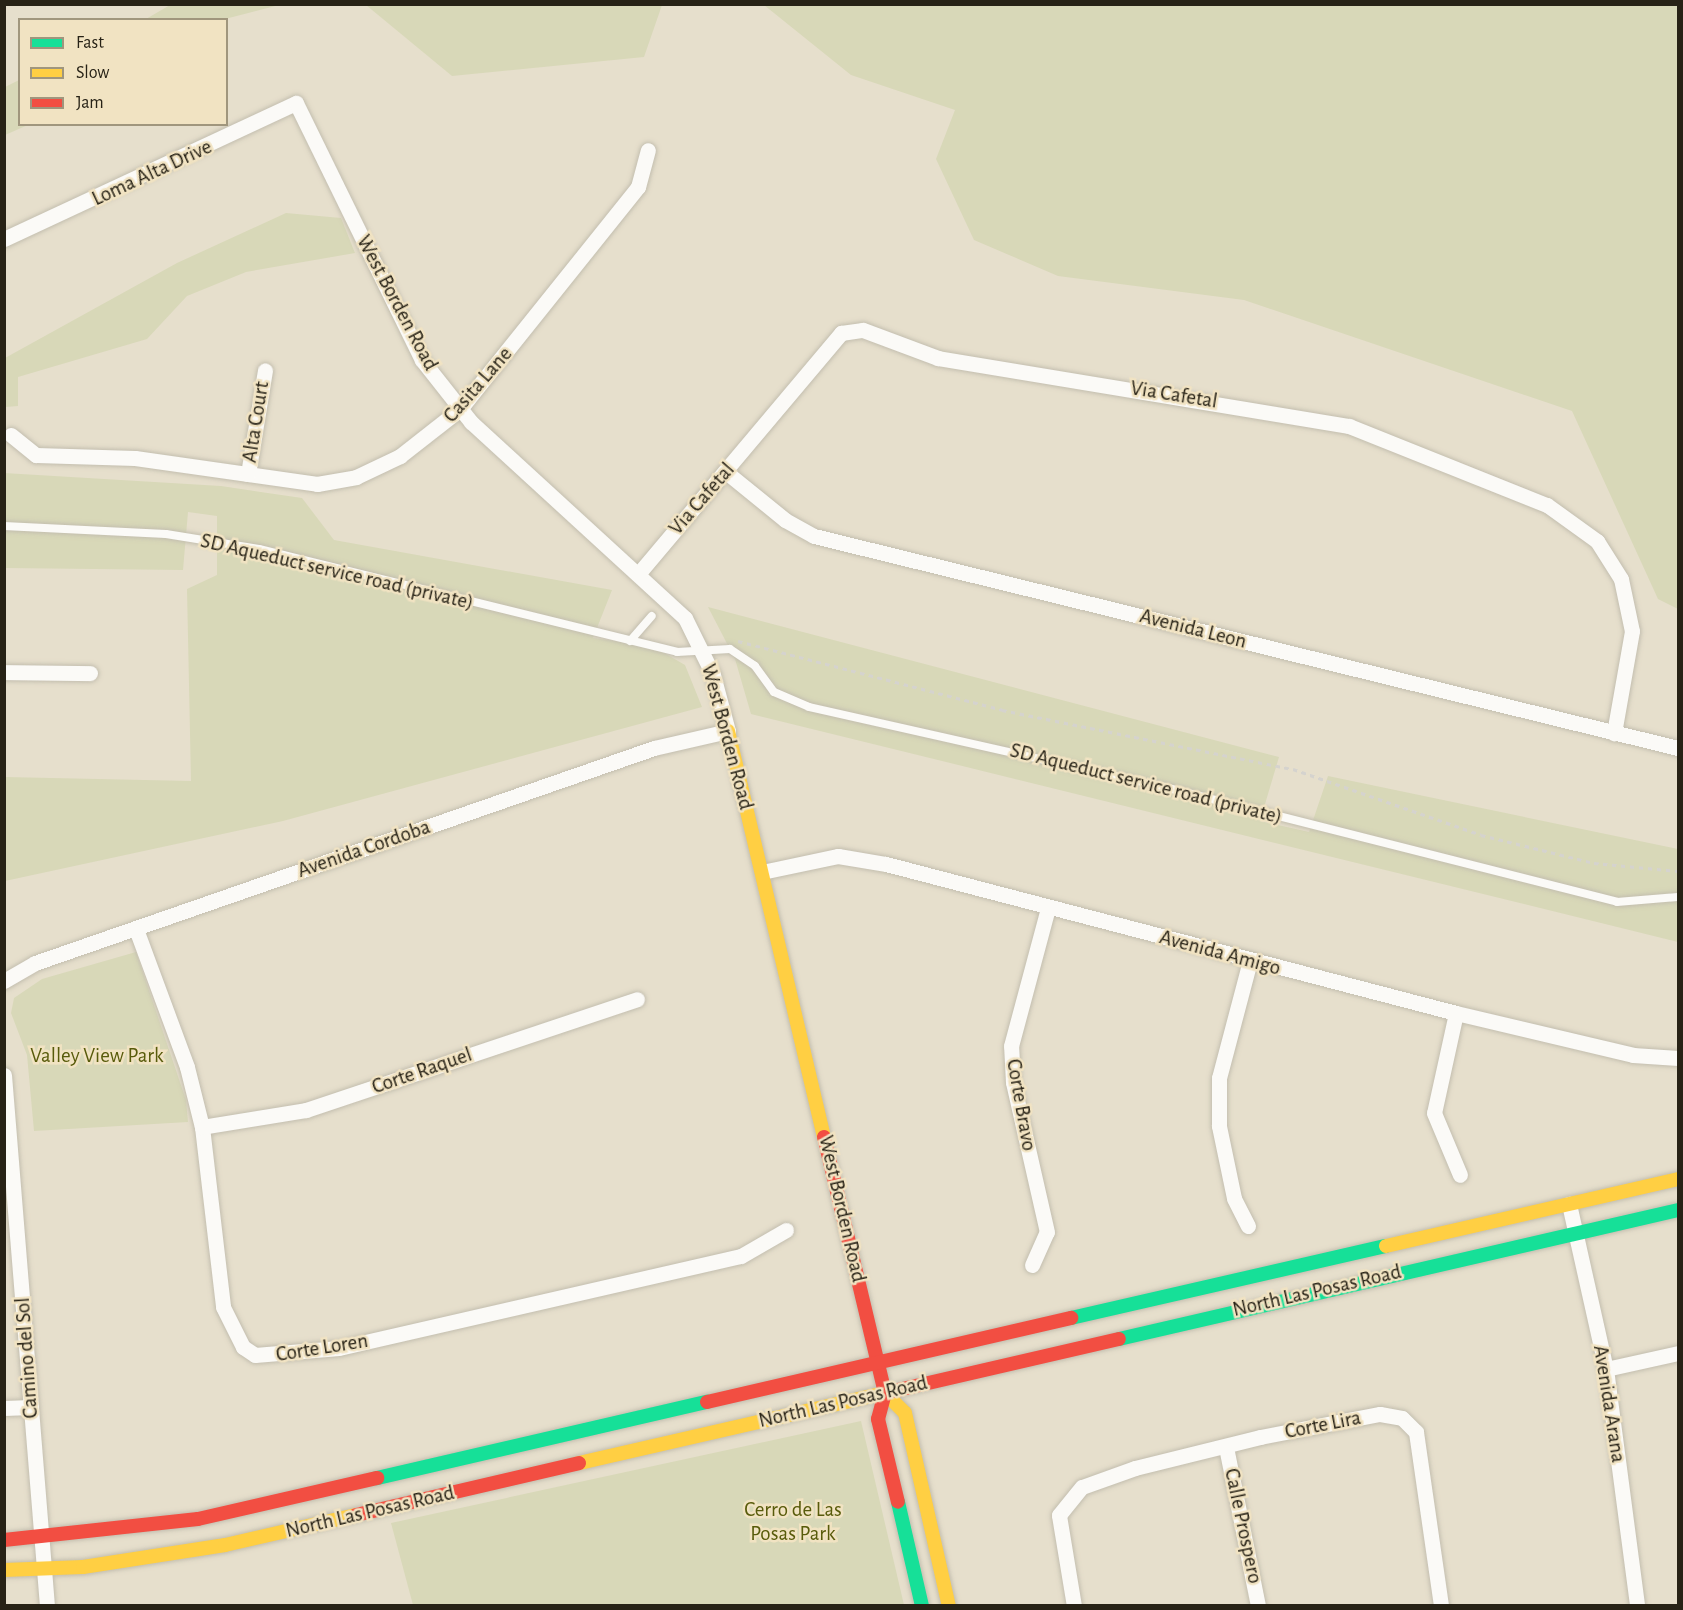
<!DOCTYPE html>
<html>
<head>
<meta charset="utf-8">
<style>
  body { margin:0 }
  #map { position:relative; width:1683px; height:1610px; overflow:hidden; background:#e6dfcc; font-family:"Alegreya Sans",sans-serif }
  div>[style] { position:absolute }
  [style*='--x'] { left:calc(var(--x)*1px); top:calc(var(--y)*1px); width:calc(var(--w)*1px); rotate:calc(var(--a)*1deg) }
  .green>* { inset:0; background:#d8d8b8 }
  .path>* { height:3px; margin-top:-1.5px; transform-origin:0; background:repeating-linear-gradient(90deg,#d5d3ce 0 4.5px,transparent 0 9px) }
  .roads { filter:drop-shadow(0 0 2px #c3beaf) drop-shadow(0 0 2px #c3beaf) }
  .lane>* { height:8px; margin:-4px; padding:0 4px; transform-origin:4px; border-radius:4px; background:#fbfaf7 }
  .street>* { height:15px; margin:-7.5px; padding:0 7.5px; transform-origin:7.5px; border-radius:7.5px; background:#fbfaf7 }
  .fast>* { height:14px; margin:-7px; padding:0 7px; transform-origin:7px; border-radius:7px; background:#16e098 }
  .slow>* { height:14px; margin:-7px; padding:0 7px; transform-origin:7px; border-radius:7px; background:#ffcf43 }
  .jam>* { height:14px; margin:-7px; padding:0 7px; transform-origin:7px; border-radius:7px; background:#f24e42 }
  span { translate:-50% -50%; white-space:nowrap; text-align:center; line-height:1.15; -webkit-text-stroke:5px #f1e3c2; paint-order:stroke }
  .street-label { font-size:21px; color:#272216 }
  .park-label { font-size:21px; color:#585b0b }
  .frame { position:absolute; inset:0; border:6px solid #272216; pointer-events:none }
  .legend { position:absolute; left:18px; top:18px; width:210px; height:108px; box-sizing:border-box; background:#f1e3c2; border:2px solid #a0967d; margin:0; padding:8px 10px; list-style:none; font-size:18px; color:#272216 }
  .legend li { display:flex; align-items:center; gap:12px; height:30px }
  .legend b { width:30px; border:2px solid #a0967d }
</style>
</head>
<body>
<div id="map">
  <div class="green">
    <div style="clip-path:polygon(170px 5px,170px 4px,279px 5px,225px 19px,146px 19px)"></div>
    <div style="clip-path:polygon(366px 5px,662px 5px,644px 57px,452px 76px)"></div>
    <div style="clip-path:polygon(764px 5px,1678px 5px,1678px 609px,1658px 599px,1572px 411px,1244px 300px,1058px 276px,974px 240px,936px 159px,955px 110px,851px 75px)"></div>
    <div style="clip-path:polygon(19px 80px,20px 124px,28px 125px,5px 135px,5px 87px)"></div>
    <div style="clip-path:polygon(286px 213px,341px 218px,355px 253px,246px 272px,187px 296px,147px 339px,18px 377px,18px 406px,5px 407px,5px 358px,177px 263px)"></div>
    <div style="clip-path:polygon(4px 473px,221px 486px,302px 498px,334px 540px,612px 590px,593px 638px,652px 646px,685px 665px,702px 707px,283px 821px,5px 881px,5px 777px,191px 781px,187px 589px,217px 575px,217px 516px,188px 512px,183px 570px,5px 568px)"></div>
    <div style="clip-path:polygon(708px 607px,1279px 757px,1260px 821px,1309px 832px,1328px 776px,1678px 849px,1678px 942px,751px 714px,735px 659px)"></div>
    <div style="clip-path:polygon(136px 952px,186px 1100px,188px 1122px,34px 1131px,27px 1055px,11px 1013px,14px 998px,42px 979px)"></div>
    <div style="clip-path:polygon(861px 1421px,904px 1605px,413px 1605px,391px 1523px)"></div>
  </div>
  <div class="path">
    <div style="--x:738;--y:641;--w:273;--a:14.6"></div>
    <div style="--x:1002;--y:710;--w:297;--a:11.5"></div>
    <div style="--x:1293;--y:769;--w:199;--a:19.3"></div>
    <div style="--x:1481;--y:835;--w:116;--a:13.9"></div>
    <div style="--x:1594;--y:863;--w:84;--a:5.4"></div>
  </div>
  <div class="roads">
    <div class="lane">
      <div style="--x:4;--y:526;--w:162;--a:2.8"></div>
      <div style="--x:166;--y:534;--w:94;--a:9.2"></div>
      <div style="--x:259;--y:549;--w:431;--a:13.8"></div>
      <div style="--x:677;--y:652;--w:53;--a:-3.2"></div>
      <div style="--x:730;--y:649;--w:30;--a:34"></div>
      <div style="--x:755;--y:666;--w:32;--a:54"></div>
      <div style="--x:774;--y:692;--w:38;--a:23"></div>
      <div style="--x:809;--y:707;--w:364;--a:12.7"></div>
      <div style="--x:1164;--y:787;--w:467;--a:14.2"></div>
      <div style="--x:1617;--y:902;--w:61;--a:-4.7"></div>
      <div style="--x:630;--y:641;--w:33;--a:-49"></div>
    </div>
    <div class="street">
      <div style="--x:4;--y:239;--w:322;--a:-25"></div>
      <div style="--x:296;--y:103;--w:286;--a:63.9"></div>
      <div style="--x:422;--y:360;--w:79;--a:51.7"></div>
      <div style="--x:471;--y:422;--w:290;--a:42.5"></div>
      <div style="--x:685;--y:618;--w:64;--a:63.8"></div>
      <div style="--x:713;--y:675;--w:58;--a:75"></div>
      <div style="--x:728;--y:731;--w:76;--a:167.1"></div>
      <div style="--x:654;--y:748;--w:655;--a:160.85"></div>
      <div style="--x:35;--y:963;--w:36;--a:150"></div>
      <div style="--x:11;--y:435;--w:32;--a:39"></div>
      <div style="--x:36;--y:455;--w:99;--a:1.7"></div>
      <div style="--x:135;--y:458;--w:184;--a:8.1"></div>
      <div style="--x:317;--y:484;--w:40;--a:-10"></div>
      <div style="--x:356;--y:477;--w:49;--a:-25.5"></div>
      <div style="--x:400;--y:456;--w:76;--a:-38.1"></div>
      <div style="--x:460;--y:409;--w:285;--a:-51.3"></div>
      <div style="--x:638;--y:187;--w:38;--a:-75"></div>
      <div style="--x:726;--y:472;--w:76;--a:39.1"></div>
      <div style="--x:785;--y:520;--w:33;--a:29"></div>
      <div style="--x:814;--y:536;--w:890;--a:13.79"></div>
      <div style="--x:248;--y:474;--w:105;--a:-80.7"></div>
      <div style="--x:639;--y:573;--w:314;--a:-49.9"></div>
      <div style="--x:841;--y:333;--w:22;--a:-8"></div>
      <div style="--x:863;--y:330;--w:80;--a:20.5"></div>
      <div style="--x:938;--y:358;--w:417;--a:9.4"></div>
      <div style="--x:1349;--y:426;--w:213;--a:21.8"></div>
      <div style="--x:1547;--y:505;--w:62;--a:35.8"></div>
      <div style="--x:1597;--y:541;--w:45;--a:57.7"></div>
      <div style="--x:1621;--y:579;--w:53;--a:78.1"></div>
      <div style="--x:1632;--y:631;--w:104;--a:100"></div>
      <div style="--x:4;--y:672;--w:86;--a:0.7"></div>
      <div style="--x:762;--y:872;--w:78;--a:-11.9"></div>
      <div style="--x:838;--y:856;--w:49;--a:9.5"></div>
      <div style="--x:886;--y:864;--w:589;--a:14.65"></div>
      <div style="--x:1456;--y:1013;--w:182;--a:13.3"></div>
      <div style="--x:1633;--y:1055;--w:45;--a:3.8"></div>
      <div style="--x:136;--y:929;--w:147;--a:69.7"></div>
      <div style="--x:187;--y:1067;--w:62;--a:76"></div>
      <div style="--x:202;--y:1127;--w:181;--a:83.3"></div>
      <div style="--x:223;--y:1307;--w:45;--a:63.4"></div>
      <div style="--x:243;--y:1347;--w:14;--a:34"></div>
      <div style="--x:255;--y:1355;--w:84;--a:-4.8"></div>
      <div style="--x:339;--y:1348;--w:412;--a:-12.9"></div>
      <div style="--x:741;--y:1256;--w:52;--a:-30"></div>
      <div style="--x:1456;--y:1013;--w:102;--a:102.4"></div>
      <div style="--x:1434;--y:1113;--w:67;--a:67.2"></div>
      <div style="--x:4;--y:1075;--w:533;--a:85.37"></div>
      <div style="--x:202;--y:1127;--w:105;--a:-9.3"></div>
      <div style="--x:306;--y:1110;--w:349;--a:-18.5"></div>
      <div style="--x:1569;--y:1204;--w:169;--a:77.4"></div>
      <div style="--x:1606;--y:1369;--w:239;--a:82.5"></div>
      <div style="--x:1248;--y:1226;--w:31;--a:-117"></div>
      <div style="--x:1234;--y:1198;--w:74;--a:-101.8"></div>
      <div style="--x:1219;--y:1126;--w:48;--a:-90"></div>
      <div style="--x:1219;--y:1078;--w:121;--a:-75.2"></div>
      <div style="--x:1032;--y:1265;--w:36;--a:-66"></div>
      <div style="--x:1047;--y:1232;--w:154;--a:-102.8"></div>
      <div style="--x:1013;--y:1082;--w:36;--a:-93"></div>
      <div style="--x:1011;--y:1046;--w:143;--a:-75"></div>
      <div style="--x:1606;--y:1369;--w:74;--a:-12.5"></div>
      <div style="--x:4;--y:1408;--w:27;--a:-2"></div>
      <div style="--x:1226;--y:1447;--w:162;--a:78.6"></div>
      <div style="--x:1074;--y:1606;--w:92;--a:-99.4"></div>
      <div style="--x:1059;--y:1515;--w:36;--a:-51"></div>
      <div style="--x:1082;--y:1487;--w:56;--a:-19.7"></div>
      <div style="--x:1135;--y:1468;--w:129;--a:-13.9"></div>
      <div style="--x:1260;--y:1437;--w:122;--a:-10.9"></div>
      <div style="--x:1380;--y:1414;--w:22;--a:10"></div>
      <div style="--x:1402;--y:1418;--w:20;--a:45"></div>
      <div style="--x:1416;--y:1432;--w:176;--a:81.8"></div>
    </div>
    <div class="fast">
      <div style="--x:1071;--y:1318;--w:323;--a:-12.9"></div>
      <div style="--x:1119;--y:1339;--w:574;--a:-12.99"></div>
      <div style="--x:377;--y:1478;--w:339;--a:-13"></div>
      <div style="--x:898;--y:1502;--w:107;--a:77"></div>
    </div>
    <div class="slow">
      <div style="--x:728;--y:731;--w:417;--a:76.7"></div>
      <div style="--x:1386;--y:1246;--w:300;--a:-12.9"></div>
      <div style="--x:885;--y:1393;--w:28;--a:45"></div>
      <div style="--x:905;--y:1413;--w:198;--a:77.2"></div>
      <div style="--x:579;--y:1463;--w:314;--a:-12.9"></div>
      <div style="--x:4;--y:1570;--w:79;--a:-2.2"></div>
      <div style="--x:83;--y:1567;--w:144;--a:-8.8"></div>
      <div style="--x:225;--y:1545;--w:134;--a:-12.9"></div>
    </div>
    <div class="jam">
      <div style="--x:824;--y:1137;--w:263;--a:76.6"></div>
      <div style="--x:885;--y:1393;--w:27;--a:105"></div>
      <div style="--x:878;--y:1419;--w:85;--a:76.5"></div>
      <div style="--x:885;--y:1393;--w:240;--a:-13"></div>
      <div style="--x:707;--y:1402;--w:374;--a:-13"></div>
      <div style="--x:356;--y:1515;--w:229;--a:-13.1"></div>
      <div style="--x:4;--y:1540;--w:195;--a:-6.2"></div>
      <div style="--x:198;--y:1519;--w:184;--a:-12.9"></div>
    </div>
  </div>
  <div class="street-label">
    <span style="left:152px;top:173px;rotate:-25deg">Loma Alta Drive</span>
    <span style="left:397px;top:303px;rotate:62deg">West Borden Road</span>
    <span style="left:478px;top:385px;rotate:-49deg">Casita Lane</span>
    <span style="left:1174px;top:395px;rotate:9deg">Via Cafetal</span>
    <span style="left:256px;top:422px;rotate:-81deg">Alta Court</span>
    <span style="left:702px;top:499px;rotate:-49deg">Via Cafetal</span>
    <span style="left:337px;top:572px;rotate:13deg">SD Aqueduct service road (private)</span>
    <span style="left:1193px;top:629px;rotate:14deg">Avenida Leon</span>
    <span style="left:727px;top:737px;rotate:75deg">West Borden Road</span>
    <span style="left:1146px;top:784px;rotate:14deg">SD Aqueduct service road (private)</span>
    <span style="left:364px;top:849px;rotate:-19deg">Avenida Cordoba</span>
    <span style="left:1220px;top:953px;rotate:15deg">Avenida Amigo</span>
    <span style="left:422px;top:1071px;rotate:-19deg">Corte Raquel</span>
    <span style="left:1021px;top:1105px;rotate:80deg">Corte Bravo</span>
    <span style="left:842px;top:1209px;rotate:77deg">West Borden Road</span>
    <span style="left:1317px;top:1291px;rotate:-13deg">North Las Posas Road</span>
    <span style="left:322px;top:1348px;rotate:-9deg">Corte Loren</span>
    <span style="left:27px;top:1358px;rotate:-94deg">Camino del Sol</span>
    <span style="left:843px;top:1402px;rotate:-13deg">North Las Posas Road</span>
    <span style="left:1609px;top:1404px;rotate:81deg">Avenida Arana</span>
    <span style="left:1323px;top:1425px;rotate:-11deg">Corte Lira</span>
    <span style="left:370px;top:1512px;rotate:-13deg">North Las Posas Road</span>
    <span style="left:1243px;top:1526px;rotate:78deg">Calle Prospero</span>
  </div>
  <div class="park-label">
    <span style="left:97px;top:1056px">Valley View Park</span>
    <span style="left:793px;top:1522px">Cerro de Las<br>Posas Park</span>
  </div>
  <div class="frame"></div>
  <ul class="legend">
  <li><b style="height:8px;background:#16e098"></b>Fast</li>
  <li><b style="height:8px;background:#ffcf43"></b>Slow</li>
  <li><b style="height:8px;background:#f24e42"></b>Jam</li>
  </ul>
</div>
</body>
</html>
